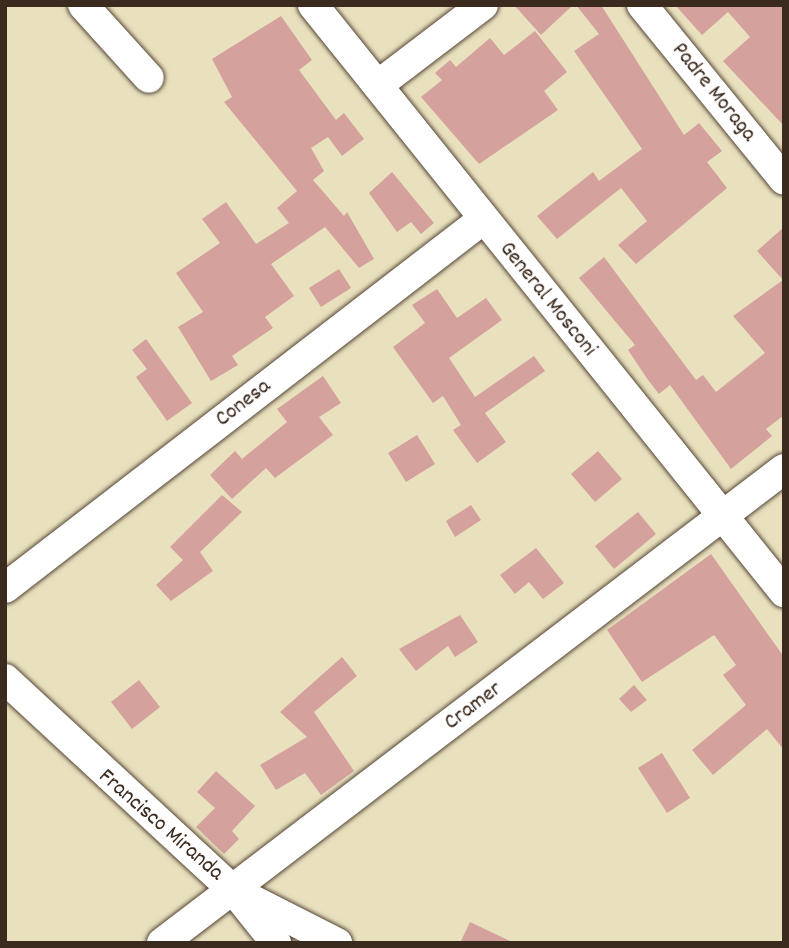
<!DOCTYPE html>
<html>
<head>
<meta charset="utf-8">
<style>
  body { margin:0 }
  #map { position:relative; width:789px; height:948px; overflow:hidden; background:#e9e1be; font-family:Dekko,sans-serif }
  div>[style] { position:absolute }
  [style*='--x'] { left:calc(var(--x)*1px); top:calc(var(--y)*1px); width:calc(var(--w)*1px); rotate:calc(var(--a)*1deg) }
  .building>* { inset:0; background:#d4a19d }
  .roads { filter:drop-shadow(0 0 2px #554536) drop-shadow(0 0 2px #554536) }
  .minor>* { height:30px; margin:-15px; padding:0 15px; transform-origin:15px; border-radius:15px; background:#fff }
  span { translate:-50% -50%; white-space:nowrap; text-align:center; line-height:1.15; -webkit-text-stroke:5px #fff; paint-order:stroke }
  .street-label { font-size:23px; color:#3b2a1e }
  .frame { position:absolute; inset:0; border:7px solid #3b2a1e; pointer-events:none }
</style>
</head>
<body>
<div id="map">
  <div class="building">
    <div style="clip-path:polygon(514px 5px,573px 5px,541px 35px)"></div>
    <div style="clip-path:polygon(576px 5px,601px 5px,684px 135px,699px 123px,722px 151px,707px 162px,727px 188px,636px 264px,618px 245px,647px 221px,621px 188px,557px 239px,537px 216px,593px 172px,599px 181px,642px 149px,574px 51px,599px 34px)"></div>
    <div style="clip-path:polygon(675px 5px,784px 5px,784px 126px,723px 61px,750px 37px,728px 12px,702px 35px)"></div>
    <div style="clip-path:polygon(281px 16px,312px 60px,299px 70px,336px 120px,344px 113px,364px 139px,342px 156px,328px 137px,311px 148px,324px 171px,313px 180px,344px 216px,347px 212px,374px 259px,359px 268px,325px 227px,271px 264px,294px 296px,265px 317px,273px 328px,232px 356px,238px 365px,211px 381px,178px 327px,203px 312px,176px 273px,220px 243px,202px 219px,226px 202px,256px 244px,289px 223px,277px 208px,297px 191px,224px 102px,232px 97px,212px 59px)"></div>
    <div style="clip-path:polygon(535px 31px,567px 72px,544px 91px,558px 110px,479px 164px,421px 97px,442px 80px,435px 73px,450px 60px,456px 67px,490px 38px,504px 55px)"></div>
    <div style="clip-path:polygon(392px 172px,434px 223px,421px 234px,411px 222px,397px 232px,369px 193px)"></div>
    <div style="clip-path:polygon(784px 227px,784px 415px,766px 429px,772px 436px,731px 469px,670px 385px,659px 394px,648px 380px,628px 350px,635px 345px,579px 278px,604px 257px,696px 380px,703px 375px,716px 392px,765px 353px,733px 316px,783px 280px,757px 251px)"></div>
    <div style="clip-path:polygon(339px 269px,351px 288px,321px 307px,309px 288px)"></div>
    <div style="clip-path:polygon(437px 289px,457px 318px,486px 298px,502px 320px,449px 358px,475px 397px,534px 356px,545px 371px,485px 413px,506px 442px,477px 463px,453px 430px,461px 425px,443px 396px,433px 403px,393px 347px,425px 323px,412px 305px)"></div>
    <div style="clip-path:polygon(146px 339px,192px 403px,167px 421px,136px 377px,147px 369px,132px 350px)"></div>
    <div style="clip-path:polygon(323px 376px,341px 403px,319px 417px,333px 435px,275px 478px,266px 468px,232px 499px,210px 475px,235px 451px,242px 459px,287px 422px,277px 409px)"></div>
    <div style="clip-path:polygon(417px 435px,435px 464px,406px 482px,388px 453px)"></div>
    <div style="clip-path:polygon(598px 451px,622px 479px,595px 502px,571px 474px)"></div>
    <div style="clip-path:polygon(222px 495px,242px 512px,200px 552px,213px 571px,171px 601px,156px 585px,183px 560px,170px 547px)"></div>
    <div style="clip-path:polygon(471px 505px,481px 520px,455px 537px,446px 521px)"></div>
    <div style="clip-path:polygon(638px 512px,656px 534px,614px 569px,595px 546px)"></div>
    <div style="clip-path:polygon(536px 548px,564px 583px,543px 599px,529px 582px,515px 594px,500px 575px)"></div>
    <div style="clip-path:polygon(711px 554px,784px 657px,784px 750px,767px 729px,713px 775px,692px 750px,746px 705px,723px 675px,736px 665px,714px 635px,642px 682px,607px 630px)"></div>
    <div style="clip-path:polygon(460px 615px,478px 642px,455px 657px,448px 646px,416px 671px,399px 649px)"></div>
    <div style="clip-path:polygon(342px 657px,357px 676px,314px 712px,354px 771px,321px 795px,305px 773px,276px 790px,260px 765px,307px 737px,280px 712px)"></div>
    <div style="clip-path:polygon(139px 680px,160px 707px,132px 729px,111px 702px)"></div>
    <div style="clip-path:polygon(634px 685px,647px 700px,631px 712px,619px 699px)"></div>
    <div style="clip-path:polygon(662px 753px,690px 798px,667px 813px,638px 768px)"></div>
    <div style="clip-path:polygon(216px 771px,255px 806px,232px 831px,239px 839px,224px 854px,196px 827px,215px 808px,197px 792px)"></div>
    <div style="clip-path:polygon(470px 922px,514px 943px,460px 943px)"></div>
  </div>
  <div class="roads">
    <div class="minor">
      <div style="--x:83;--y:5;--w:98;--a:47.9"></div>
      <div style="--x:313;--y:5;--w:753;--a:51.26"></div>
      <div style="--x:642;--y:5;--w:225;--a:50.9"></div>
      <div style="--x:378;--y:85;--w:132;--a:-37.3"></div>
      <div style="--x:5;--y:588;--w:602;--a:-37.65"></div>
      <div style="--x:5;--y:679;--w:311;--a:42.8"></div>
      <div style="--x:233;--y:890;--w:117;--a:27"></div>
      <div style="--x:240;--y:898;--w:58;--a:51.3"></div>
      <div style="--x:162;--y:943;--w:782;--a:-37.31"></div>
    </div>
  </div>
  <div class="street-label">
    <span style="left:713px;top:93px;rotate:51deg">Padre Moraga</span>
    <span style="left:547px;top:300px;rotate:51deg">General Mosconi</span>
    <span style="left:244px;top:404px;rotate:-38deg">Conesa</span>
    <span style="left:474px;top:707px;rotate:-37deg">Cramer</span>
    <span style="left:160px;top:826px;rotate:41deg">Francisco Miranda</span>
  </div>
  <div class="frame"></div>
</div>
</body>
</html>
